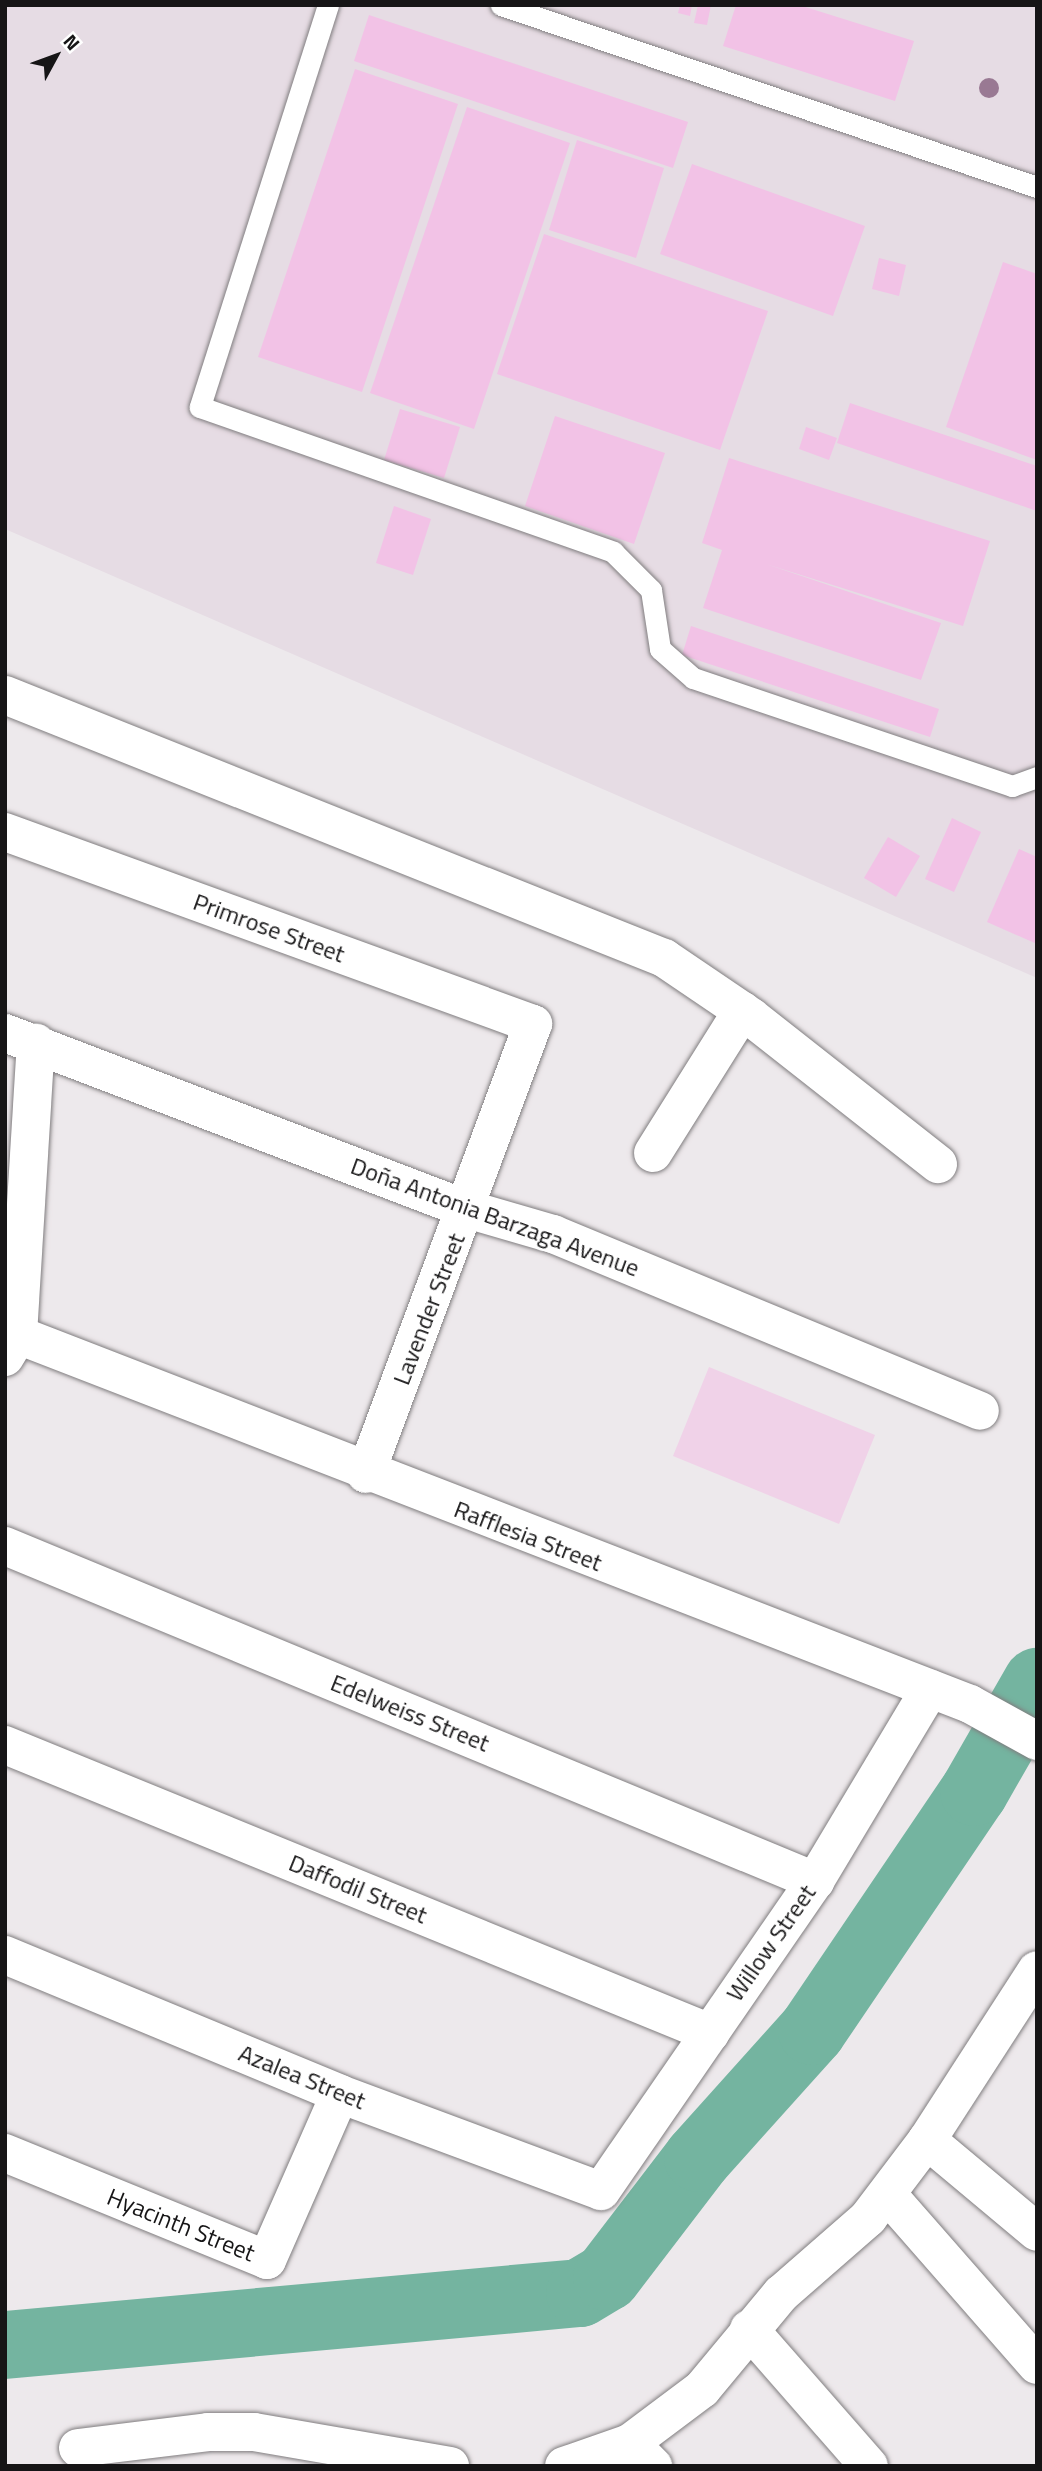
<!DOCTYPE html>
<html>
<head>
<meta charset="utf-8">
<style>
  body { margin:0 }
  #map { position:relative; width:1042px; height:2471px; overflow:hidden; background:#ede9ec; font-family:"Titillium Web",sans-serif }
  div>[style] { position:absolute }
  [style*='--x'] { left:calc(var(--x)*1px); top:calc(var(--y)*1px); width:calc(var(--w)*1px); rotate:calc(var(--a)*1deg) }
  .built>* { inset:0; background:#e6dce4 }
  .green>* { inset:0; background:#f0d2e8 }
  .river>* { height:68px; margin:-34px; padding:0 34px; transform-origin:34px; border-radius:34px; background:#74b4a0 }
  .building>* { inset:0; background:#f2c2e6 }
  .roads { filter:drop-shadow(0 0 2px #807d7f) drop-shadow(0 0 2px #807d7f) }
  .lane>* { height:21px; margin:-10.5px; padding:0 10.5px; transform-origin:10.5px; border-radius:10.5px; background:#fff }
  .street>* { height:38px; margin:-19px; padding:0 19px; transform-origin:19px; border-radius:19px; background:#fff }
  .trees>* { width:20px; height:20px; margin:-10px; border-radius:50%; background:#997993 }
  span { translate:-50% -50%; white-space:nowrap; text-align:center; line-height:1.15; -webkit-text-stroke:5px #fff; paint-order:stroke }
  .street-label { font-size:24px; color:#161516 }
  .frame { position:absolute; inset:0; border:7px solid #161516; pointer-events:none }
  .north { position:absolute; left:21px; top:21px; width:70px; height:70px; -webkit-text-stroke:5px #fff; paint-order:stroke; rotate:49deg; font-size:19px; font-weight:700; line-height:28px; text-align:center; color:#161516 }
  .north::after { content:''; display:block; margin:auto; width:24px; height:32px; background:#161516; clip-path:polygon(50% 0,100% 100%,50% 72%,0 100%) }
</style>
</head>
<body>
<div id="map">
  <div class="built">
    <div style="clip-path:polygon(5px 5px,1037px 5px,1037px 978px,5px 529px)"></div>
  </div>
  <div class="green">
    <div style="clip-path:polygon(709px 1367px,875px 1435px,839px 1524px,673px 1456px)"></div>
  </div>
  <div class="river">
    <div style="--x:5;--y:2345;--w:577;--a:-5.17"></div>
    <div style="--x:580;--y:2293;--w:31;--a:-31"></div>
    <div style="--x:607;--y:2277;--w:150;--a:-52.6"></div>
    <div style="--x:698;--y:2158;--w:171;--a:-48.1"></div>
    <div style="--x:812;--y:2031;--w:289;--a:-55.9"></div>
    <div style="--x:974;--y:1792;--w:127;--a:-60.2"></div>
  </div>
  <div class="building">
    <div style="clip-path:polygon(680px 5px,692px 5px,690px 16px,678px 13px)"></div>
    <div style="clip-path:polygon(698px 5px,711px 5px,707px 25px,694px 23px)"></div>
    <div style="clip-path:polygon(736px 5px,799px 5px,914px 41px,895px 101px,723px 46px)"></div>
    <div style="clip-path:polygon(369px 15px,688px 122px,673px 168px,354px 61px)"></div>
    <div style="clip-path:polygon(355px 69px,458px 104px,362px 392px,258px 357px)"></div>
    <div style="clip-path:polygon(467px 107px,570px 143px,474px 429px,370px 393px)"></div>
    <div style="clip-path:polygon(577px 140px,664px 168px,636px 258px,549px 230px)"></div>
    <div style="clip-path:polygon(692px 164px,865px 226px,833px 316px,660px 254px)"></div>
    <div style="clip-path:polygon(544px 234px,768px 311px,720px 450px,497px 374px)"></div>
    <div style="clip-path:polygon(879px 258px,906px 265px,899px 296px,872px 289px)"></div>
    <div style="clip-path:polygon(1003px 262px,1037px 274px,1037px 460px,946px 427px)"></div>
    <div style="clip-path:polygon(850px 403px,1037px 466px,1037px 511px,837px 443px)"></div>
    <div style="clip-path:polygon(400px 409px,460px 427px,444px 478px,384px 460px)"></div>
    <div style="clip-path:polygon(555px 416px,665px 453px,634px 544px,525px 506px)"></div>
    <div style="clip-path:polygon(806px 427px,837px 438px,829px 460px,799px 449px)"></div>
    <div style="clip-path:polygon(729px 458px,990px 541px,963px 626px,766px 564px,941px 623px,921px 680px,703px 608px,722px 550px,702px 543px)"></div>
    <div style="clip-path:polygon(394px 506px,431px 519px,413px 575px,376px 563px)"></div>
    <div style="clip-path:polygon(691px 626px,939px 709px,930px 737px,682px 655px)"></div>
    <div style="clip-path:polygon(952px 818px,981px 832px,954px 892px,925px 879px)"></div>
    <div style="clip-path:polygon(888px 837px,920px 856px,896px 897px,864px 878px)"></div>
    <div style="clip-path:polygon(1019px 849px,1037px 857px,1037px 944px,987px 922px)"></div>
  </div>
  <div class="roads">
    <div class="lane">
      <div style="--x:328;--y:5;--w:422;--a:107.7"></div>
      <div style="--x:200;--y:407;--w:438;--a:19.3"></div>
      <div style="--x:613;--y:552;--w:54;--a:45"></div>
      <div style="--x:651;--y:590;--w:60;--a:81.3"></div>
      <div style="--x:660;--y:649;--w:44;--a:41.3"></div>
      <div style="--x:693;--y:678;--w:337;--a:18.7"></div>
      <div style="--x:1012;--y:786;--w:27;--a:-20"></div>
      <div style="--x:501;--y:5;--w:566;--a:18.76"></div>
    </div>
    <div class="street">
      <div style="--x:5;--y:695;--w:710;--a:21.76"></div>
      <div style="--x:664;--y:958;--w:105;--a:34.1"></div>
      <div style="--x:751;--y:1017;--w:238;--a:38.2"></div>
      <div style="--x:5;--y:832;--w:562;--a:19.98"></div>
      <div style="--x:533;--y:1024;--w:480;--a:110.4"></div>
      <div style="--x:5;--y:1033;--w:494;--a:20.9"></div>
      <div style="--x:467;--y:1209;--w:90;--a:16.2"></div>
      <div style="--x:553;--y:1234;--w:462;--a:22.5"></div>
      <div style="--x:653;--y:1153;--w:168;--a:-57.9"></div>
      <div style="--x:18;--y:1335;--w:1021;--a:21.19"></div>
      <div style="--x:970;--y:1704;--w:77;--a:28.9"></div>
      <div style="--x:5;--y:1357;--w:26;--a:-59"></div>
      <div style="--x:18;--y:1335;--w:293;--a:-86.5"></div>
      <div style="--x:5;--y:1546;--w:877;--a:22.47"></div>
      <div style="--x:5;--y:1745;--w:762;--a:22.22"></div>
      <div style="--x:5;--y:1955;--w:363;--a:22.5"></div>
      <div style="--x:340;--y:2094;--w:278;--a:20.4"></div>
      <div style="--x:601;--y:2191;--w:377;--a:-55.4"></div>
      <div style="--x:815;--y:1881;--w:224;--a:-59.1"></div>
      <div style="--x:927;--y:2140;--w:143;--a:39.9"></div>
      <div style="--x:5;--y:2153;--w:283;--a:22.2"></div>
      <div style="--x:267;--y:2260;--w:181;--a:-66.3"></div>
      <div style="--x:888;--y:2195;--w:226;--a:48.8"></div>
      <div style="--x:749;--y:2329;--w:182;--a:48.8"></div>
      <div style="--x:630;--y:2443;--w:33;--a:45"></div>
      <div style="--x:78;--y:2448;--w:131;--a:-7"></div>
      <div style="--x:208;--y:2432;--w:46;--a:0"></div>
      <div style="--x:254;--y:2432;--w:199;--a:9.8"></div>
      <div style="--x:564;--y:2466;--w:70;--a:-19.2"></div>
      <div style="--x:630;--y:2443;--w:90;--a:-36.9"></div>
      <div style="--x:702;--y:2389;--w:124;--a:-50.3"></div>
      <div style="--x:781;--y:2294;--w:116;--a:-41.1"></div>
      <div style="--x:868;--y:2218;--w:98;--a:-52.9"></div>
      <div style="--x:927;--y:2140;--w:202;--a:-57.1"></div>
    </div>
  </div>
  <div class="trees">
    <div style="left:989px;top:88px"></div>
  </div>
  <div class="street-label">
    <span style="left:269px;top:928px;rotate:20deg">Primrose Street</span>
    <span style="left:495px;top:1217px;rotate:20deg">Doña Antonia Barzaga Avenue</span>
    <span style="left:429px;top:1309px;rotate:-69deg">Lavender Street</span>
    <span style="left:528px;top:1536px;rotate:21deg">Rafflesia Street</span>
    <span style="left:410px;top:1713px;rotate:22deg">Edelweiss Street</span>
    <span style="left:358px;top:1889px;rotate:22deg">Daffodil Street</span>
    <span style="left:771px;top:1943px;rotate:-55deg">Willow Street</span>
    <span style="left:302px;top:2077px;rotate:22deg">Azalea Street</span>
    <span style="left:181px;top:2225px;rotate:22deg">Hyacinth Street</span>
  </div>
  <div class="frame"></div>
  <div class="north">N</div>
</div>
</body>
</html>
